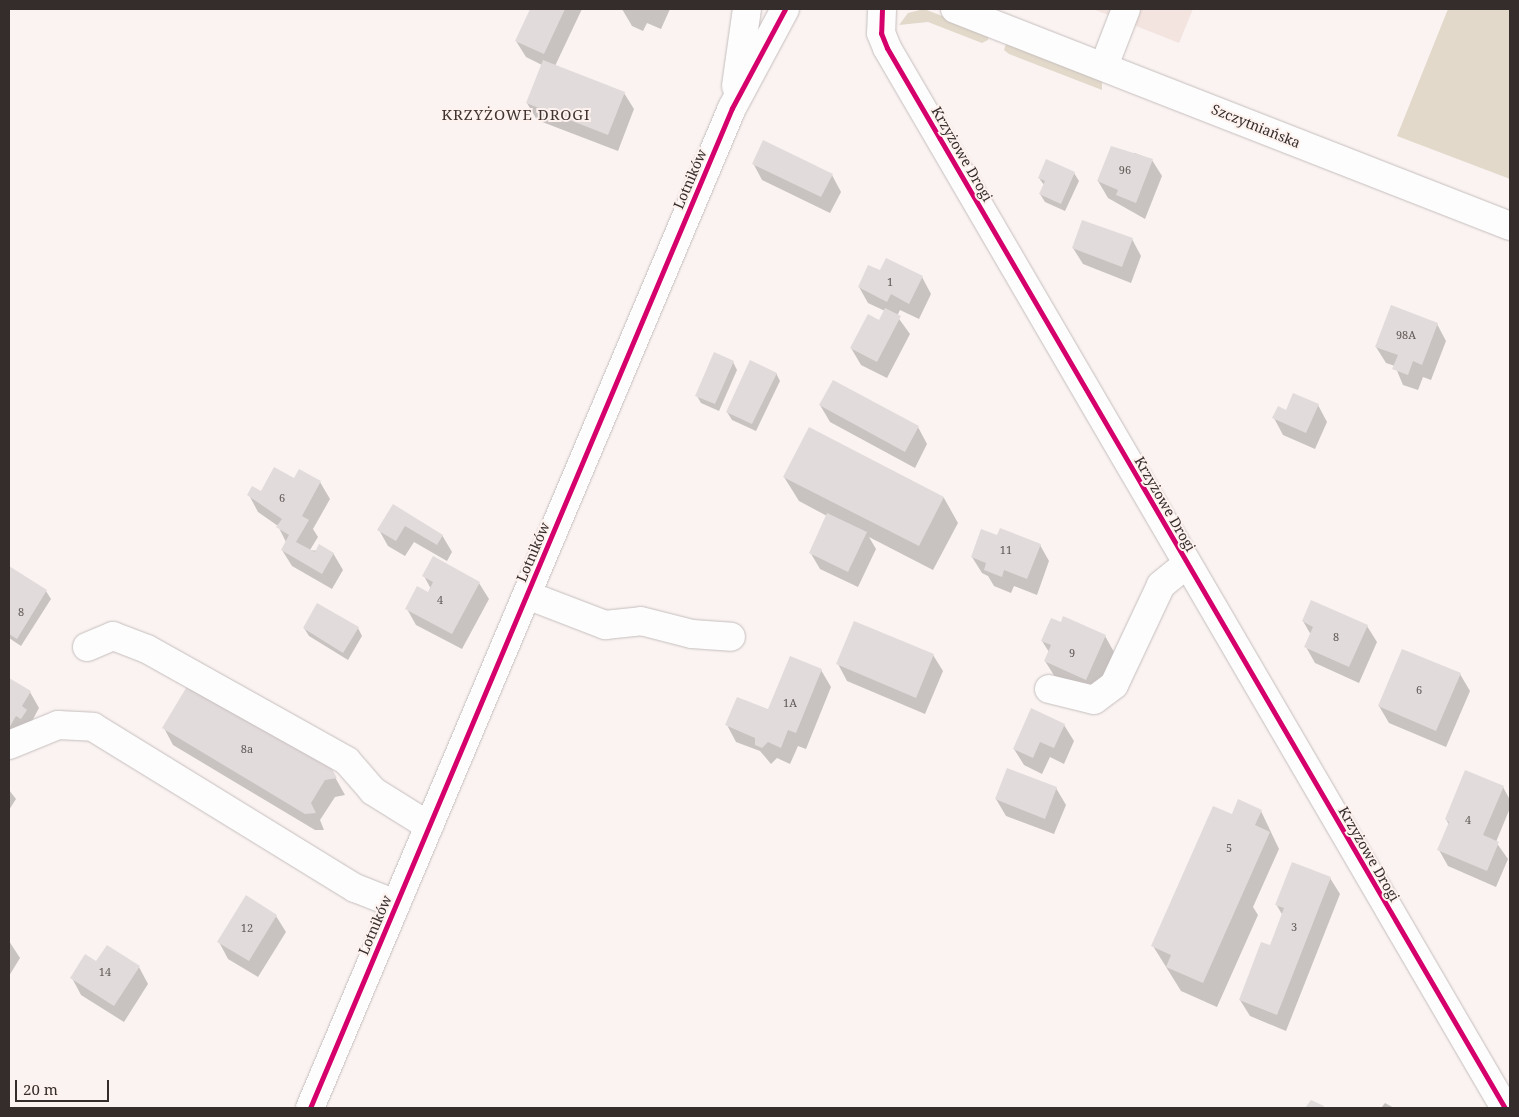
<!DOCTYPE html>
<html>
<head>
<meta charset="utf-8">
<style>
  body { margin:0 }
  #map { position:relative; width:1519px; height:1117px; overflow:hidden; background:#faf3f2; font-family:"Noto Serif",serif }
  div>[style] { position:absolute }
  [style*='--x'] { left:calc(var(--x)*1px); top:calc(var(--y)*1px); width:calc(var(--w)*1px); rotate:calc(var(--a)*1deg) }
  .built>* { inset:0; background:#f3e4e0 }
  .green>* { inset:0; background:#e2d9ca }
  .shadow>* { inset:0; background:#0003 }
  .building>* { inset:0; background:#e2dbdb }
  .roads { filter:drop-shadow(0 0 1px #c5bebd) drop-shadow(0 0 1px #c5bebd) }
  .minor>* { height:28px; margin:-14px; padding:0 14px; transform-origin:14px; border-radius:14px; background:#fefdfd }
  .cycleway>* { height:5px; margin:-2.5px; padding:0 2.5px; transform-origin:2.5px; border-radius:2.5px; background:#d6006c }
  span { translate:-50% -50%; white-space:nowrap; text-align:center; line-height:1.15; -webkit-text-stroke:4px #fdf2ee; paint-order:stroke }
  .number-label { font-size:11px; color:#615a58 }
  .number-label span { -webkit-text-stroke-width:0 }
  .street-label { font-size:14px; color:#352d2b }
  .neighbourhood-label { font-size:15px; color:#41332f; letter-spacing:1px }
  .frame { position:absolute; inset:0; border:10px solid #352d2b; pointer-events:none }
  .scale { position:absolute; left:15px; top:1080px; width:94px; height:22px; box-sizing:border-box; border:2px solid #352d2b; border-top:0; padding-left:6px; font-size:15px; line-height:18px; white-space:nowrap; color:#352d2b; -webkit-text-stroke:4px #fdf2ee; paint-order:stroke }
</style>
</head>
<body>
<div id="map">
  <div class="built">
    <div style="clip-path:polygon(1093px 9px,1193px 9px,1179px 43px)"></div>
  </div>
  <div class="green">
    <div style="clip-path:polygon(924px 9px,989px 34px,988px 40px,982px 43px,928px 22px,899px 25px,908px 13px)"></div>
    <div style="clip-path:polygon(1448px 9px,1510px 9px,1510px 179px,1397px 136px)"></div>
    <div style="clip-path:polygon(1007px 41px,1102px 80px,1102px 90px,1009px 54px,1004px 50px)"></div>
  </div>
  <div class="shadow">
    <div style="clip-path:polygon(531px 9px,582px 9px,555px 66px,624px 93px,634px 109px,618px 151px,537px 120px,527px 103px,542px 65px,526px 57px,516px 41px)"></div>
    <div style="clip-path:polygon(622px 9px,670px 9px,661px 29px,647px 23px,643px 31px,632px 26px)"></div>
    <div style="clip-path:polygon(1135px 153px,1152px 160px,1162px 176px,1145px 219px,1108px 198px,1098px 181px)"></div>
    <div style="clip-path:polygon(753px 163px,832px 175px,841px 192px,830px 213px,762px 180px)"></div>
    <div style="clip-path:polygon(1074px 173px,1079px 181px,1065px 211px,1045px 202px,1040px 194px,1044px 185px,1039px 178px)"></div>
    <div style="clip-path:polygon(1132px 239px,1141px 256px,1131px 283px,1083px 264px,1073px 248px)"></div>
    <div style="clip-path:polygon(881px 272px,922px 277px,931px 294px,919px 319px,900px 310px,897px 316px,910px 334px,887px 378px,861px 365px,851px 348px,880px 322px,885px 311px,868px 303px,859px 287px)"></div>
    <div style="clip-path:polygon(1437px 324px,1446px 341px,1431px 380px,1423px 377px,1418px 390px,1403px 385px,1395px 366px,1386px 363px,1376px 347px)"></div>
    <div style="clip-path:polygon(733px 362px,737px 370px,719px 411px,701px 403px,697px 396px)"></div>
    <div style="clip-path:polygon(776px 373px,780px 381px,756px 431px,732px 420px,727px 412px)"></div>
    <div style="clip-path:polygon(820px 405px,918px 427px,927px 444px,915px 468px,830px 422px)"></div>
    <div style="clip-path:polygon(1318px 405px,1327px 422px,1315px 449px,1283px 435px,1274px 418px,1286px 411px)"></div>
    <div style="clip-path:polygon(809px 429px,944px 498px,958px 523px,933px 570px,869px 537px,876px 549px,858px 587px,820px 569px,810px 552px,827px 516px,799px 501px,784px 477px)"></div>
    <div style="clip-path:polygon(300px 470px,320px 482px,330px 499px,313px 529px,318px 537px,310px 550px,333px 553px,343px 570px,332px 589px,292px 566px,282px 550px,286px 542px,278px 526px,258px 512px,249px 495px,294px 480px)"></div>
    <div style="clip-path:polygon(393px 506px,442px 535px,452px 552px,447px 561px,414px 542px,405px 556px,388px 546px,379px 530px)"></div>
    <div style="clip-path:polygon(998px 536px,1040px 545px,1049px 561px,1037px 595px,1014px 586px,1011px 593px,994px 586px,988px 576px,982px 573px,972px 557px)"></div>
    <div style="clip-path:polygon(9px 567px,46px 591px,51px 599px,21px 646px,9px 638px)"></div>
    <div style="clip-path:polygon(424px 576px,479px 583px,489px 599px,462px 649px,416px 625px,407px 609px,429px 594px,431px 589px)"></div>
    <div style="clip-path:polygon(1303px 621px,1367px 626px,1377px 642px,1359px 683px,1315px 663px,1306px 647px,1311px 635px)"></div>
    <div style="clip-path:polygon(304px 628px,358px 628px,362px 636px,348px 660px,309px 636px)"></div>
    <div style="clip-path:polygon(1105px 636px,1114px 652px,1095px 695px,1055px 677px,1045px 661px,1049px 652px,1042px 641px)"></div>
    <div style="clip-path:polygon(933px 655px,943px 671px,925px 714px,847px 681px,838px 664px)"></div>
    <div style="clip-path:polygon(821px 670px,831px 687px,806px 749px,798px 746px,790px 764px,777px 758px,771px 764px,760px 751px,736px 742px,727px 725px,769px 711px)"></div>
    <div style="clip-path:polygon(1460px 674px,1470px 691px,1446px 747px,1389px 723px,1379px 706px)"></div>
    <div style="clip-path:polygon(9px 679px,30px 692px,39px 708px,32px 721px,36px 727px,9px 738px)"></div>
    <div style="clip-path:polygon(1064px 725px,1074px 741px,1064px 764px,1050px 757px,1042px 774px,1024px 765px,1014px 749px)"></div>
    <div style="clip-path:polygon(164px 728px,331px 770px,345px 795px,335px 797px,320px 820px,324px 830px,315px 830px,173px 745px)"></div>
    <div style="clip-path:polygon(1503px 787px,1510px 800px,1510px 808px,1496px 842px,1508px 859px,1496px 887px,1448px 866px,1439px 850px,1449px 825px,1446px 819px)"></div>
    <div style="clip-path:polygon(1056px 788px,1066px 805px,1054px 834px,1006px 816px,996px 799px)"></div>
    <div style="clip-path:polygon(9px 790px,16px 799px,9px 810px)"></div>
    <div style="clip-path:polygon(1261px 811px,1279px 849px,1253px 907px,1258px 915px,1217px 1007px,1181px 991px,1153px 946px)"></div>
    <div style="clip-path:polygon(1330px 878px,1340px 894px,1286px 1031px,1250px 1016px,1240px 1000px,1271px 947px,1283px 916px,1276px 904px)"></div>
    <div style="clip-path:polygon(276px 916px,286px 932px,258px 977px,228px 959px,219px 942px)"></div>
    <div style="clip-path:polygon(9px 941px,20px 958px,9px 976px)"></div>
    <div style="clip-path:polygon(96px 963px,139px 967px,148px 984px,124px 1022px,81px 995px,72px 978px)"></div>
    <div style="clip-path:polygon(1385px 1103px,1394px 1108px,1381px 1108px)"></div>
  </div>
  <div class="building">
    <div style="clip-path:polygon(530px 9px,565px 9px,544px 54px,515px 41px)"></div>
    <div style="clip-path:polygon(543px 60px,625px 92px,608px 135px,526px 103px)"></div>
    <div style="clip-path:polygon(763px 140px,833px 174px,821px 197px,752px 164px)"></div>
    <div style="clip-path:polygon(1111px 146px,1153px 159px,1136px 203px,1116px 195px,1118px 190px,1097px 181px)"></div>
    <div style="clip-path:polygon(1046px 159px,1075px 172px,1061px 204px,1039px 194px,1045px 181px,1038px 178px)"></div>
    <div style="clip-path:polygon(1082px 220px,1133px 238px,1122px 267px,1072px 248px)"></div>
    <div style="clip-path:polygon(886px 258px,923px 276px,909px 304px,891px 294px,887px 302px,858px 287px,868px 265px,880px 270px)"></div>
    <div style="clip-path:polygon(1391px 305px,1438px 323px,1422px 365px,1413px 361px,1408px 375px,1392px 369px,1398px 355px,1375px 347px)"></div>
    <div style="clip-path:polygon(885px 308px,901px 316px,877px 362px,850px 348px,868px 314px,879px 320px)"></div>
    <div style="clip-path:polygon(714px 352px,734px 361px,715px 404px,695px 396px)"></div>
    <div style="clip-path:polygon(750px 360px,777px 373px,752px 424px,726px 412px)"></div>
    <div style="clip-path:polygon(833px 380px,919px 426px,905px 452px,819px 405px)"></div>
    <div style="clip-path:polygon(1293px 393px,1319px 404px,1306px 433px,1272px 418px,1278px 406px,1286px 410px)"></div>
    <div style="clip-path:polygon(809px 427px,944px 497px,919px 546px,783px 477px)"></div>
    <div style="clip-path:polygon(274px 467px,294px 478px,299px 469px,321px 481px,302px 516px,309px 520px,296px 542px,315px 552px,319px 544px,334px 553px,322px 574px,281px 550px,289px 535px,276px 527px,282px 519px,247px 495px,252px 486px,261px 491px)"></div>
    <div style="clip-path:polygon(393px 504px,443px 535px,437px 545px,405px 526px,396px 541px,377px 530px)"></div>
    <div style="clip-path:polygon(827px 513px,867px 532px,848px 572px,809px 553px)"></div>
    <div style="clip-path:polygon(1000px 528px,1041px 544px,1027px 579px,1004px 570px,1002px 577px,984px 570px,986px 563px,971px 557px,981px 529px,997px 535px)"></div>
    <div style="clip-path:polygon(433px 556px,480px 582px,452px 634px,405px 609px,417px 586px,428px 592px,433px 582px,422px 576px)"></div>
    <div style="clip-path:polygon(9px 566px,47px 590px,17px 639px,9px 634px)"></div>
    <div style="clip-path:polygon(1311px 600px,1368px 625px,1349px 667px,1304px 647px,1313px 627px,1302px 621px)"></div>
    <div style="clip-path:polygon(317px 603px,359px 627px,343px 653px,303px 628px)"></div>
    <div style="clip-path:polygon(1063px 616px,1106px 635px,1086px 680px,1044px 661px,1051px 645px,1041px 641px,1051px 618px,1061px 622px)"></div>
    <div style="clip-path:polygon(854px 621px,934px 654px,916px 698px,836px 664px)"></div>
    <div style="clip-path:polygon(1402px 649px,1461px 673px,1436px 731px,1378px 706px)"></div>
    <div style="clip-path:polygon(790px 656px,822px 669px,796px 733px,788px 730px,781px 748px,768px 742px,762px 748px,755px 745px,755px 738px,725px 725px,737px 697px,768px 709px)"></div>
    <div style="clip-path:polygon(9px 678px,31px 691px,22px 706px,27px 710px,21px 719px,16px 716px,9px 728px)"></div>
    <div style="clip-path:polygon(189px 683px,332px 769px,337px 778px,325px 780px,311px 803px,316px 813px,305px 814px,162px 728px)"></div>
    <div style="clip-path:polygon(1031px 708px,1065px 724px,1054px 748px,1040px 742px,1033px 758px,1013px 749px)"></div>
    <div style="clip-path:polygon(1007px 768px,1057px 787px,1045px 819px,995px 799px)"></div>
    <div style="clip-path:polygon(1465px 770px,1504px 786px,1483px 835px,1499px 842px,1487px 871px,1437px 850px,1449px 822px,1445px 819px)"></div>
    <div style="clip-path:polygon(1238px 799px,1262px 810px,1255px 825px,1270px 832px,1203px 983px,1166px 967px,1171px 955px,1151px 946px,1213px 806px,1232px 814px)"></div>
    <div style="clip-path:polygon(1292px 862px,1331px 877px,1277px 1015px,1239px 1000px,1261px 942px,1270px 945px,1284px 908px,1275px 905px)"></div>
    <div style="clip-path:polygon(246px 895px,277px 915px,249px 961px,217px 942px)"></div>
    <div style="clip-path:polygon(107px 945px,140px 966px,114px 1006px,70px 978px,85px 954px,96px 961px)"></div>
    <div style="clip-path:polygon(1311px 1100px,1324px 1106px,1323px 1108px,1305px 1108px)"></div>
  </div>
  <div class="roads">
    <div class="minor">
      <div style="--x:882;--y:9;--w:24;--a:92"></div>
      <div style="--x:881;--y:33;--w:16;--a:68"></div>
      <div style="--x:887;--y:48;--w:1227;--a:59.76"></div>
      <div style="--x:955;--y:9;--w:596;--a:21.36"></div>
      <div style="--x:1104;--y:66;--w:61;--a:-68.9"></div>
      <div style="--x:736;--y:86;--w:78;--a:-81.9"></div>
      <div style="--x:527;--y:595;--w:84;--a:21"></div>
      <div style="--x:605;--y:625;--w:36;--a:-6"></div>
      <div style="--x:641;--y:621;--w:53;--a:14.3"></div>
      <div style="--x:692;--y:634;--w:39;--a:4"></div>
      <div style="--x:87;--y:647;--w:28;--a:-23"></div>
      <div style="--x:113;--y:636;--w:36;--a:21"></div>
      <div style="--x:147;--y:649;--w:229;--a:29.2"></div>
      <div style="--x:347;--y:761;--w:40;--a:49"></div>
      <div style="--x:373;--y:791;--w:66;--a:32"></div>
      <div style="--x:1049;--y:689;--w:46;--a:13.7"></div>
      <div style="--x:1094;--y:700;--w:25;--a:-37"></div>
      <div style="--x:1114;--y:685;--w:110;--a:-64.8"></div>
      <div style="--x:1161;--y:585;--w:33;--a:-39"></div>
      <div style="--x:9;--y:745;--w:53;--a:-22.2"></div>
      <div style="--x:58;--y:725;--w:35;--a:3"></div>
      <div style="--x:93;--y:727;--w:308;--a:31.6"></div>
      <div style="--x:355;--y:888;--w:44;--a:21.3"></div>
      <div style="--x:310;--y:1108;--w:1085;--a:-67.12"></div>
      <div style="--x:732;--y:108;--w:112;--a:-61.8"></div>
    </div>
  </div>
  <div class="cycleway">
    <div style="--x:882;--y:9;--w:24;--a:92"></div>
    <div style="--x:881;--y:33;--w:16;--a:68"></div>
    <div style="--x:887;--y:48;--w:1227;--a:59.76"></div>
    <div style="--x:310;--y:1108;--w:1085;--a:-67.12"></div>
    <div style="--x:732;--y:108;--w:112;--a:-61.8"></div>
  </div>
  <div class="number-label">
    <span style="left:1125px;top:170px">96</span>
    <span style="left:890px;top:282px">1</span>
    <span style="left:1406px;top:335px">98A</span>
    <span style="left:282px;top:498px">6</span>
    <span style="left:1006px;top:550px">11</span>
    <span style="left:440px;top:600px">4</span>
    <span style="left:21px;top:612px">8</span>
    <span style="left:1336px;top:637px">8</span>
    <span style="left:1072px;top:653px">9</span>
    <span style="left:1419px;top:690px">6</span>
    <span style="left:790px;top:703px">1A</span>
    <span style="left:247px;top:749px">8a</span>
    <span style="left:1468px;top:820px">4</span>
    <span style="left:1229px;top:848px">5</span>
    <span style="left:1294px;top:927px">3</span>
    <span style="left:247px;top:928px">12</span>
    <span style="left:105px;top:972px">14</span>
  </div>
  <div class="street-label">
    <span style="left:1256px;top:126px;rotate:22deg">Szczytniańska</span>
    <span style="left:962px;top:154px;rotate:60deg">Krzyżowe Drogi</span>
    <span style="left:690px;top:179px;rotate:-67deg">Lotników</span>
    <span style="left:1165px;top:504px;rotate:60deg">Krzyżowe Drogi</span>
    <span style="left:533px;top:552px;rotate:-67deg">Lotników</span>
    <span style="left:1369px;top:854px;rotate:60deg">Krzyżowe Drogi</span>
    <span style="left:375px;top:925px;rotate:-67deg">Lotników</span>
  </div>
  <div class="neighbourhood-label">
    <span style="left:516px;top:115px">KRZYŻOWE DROGI</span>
  </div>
  <div class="frame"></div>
  <div class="scale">20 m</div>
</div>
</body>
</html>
